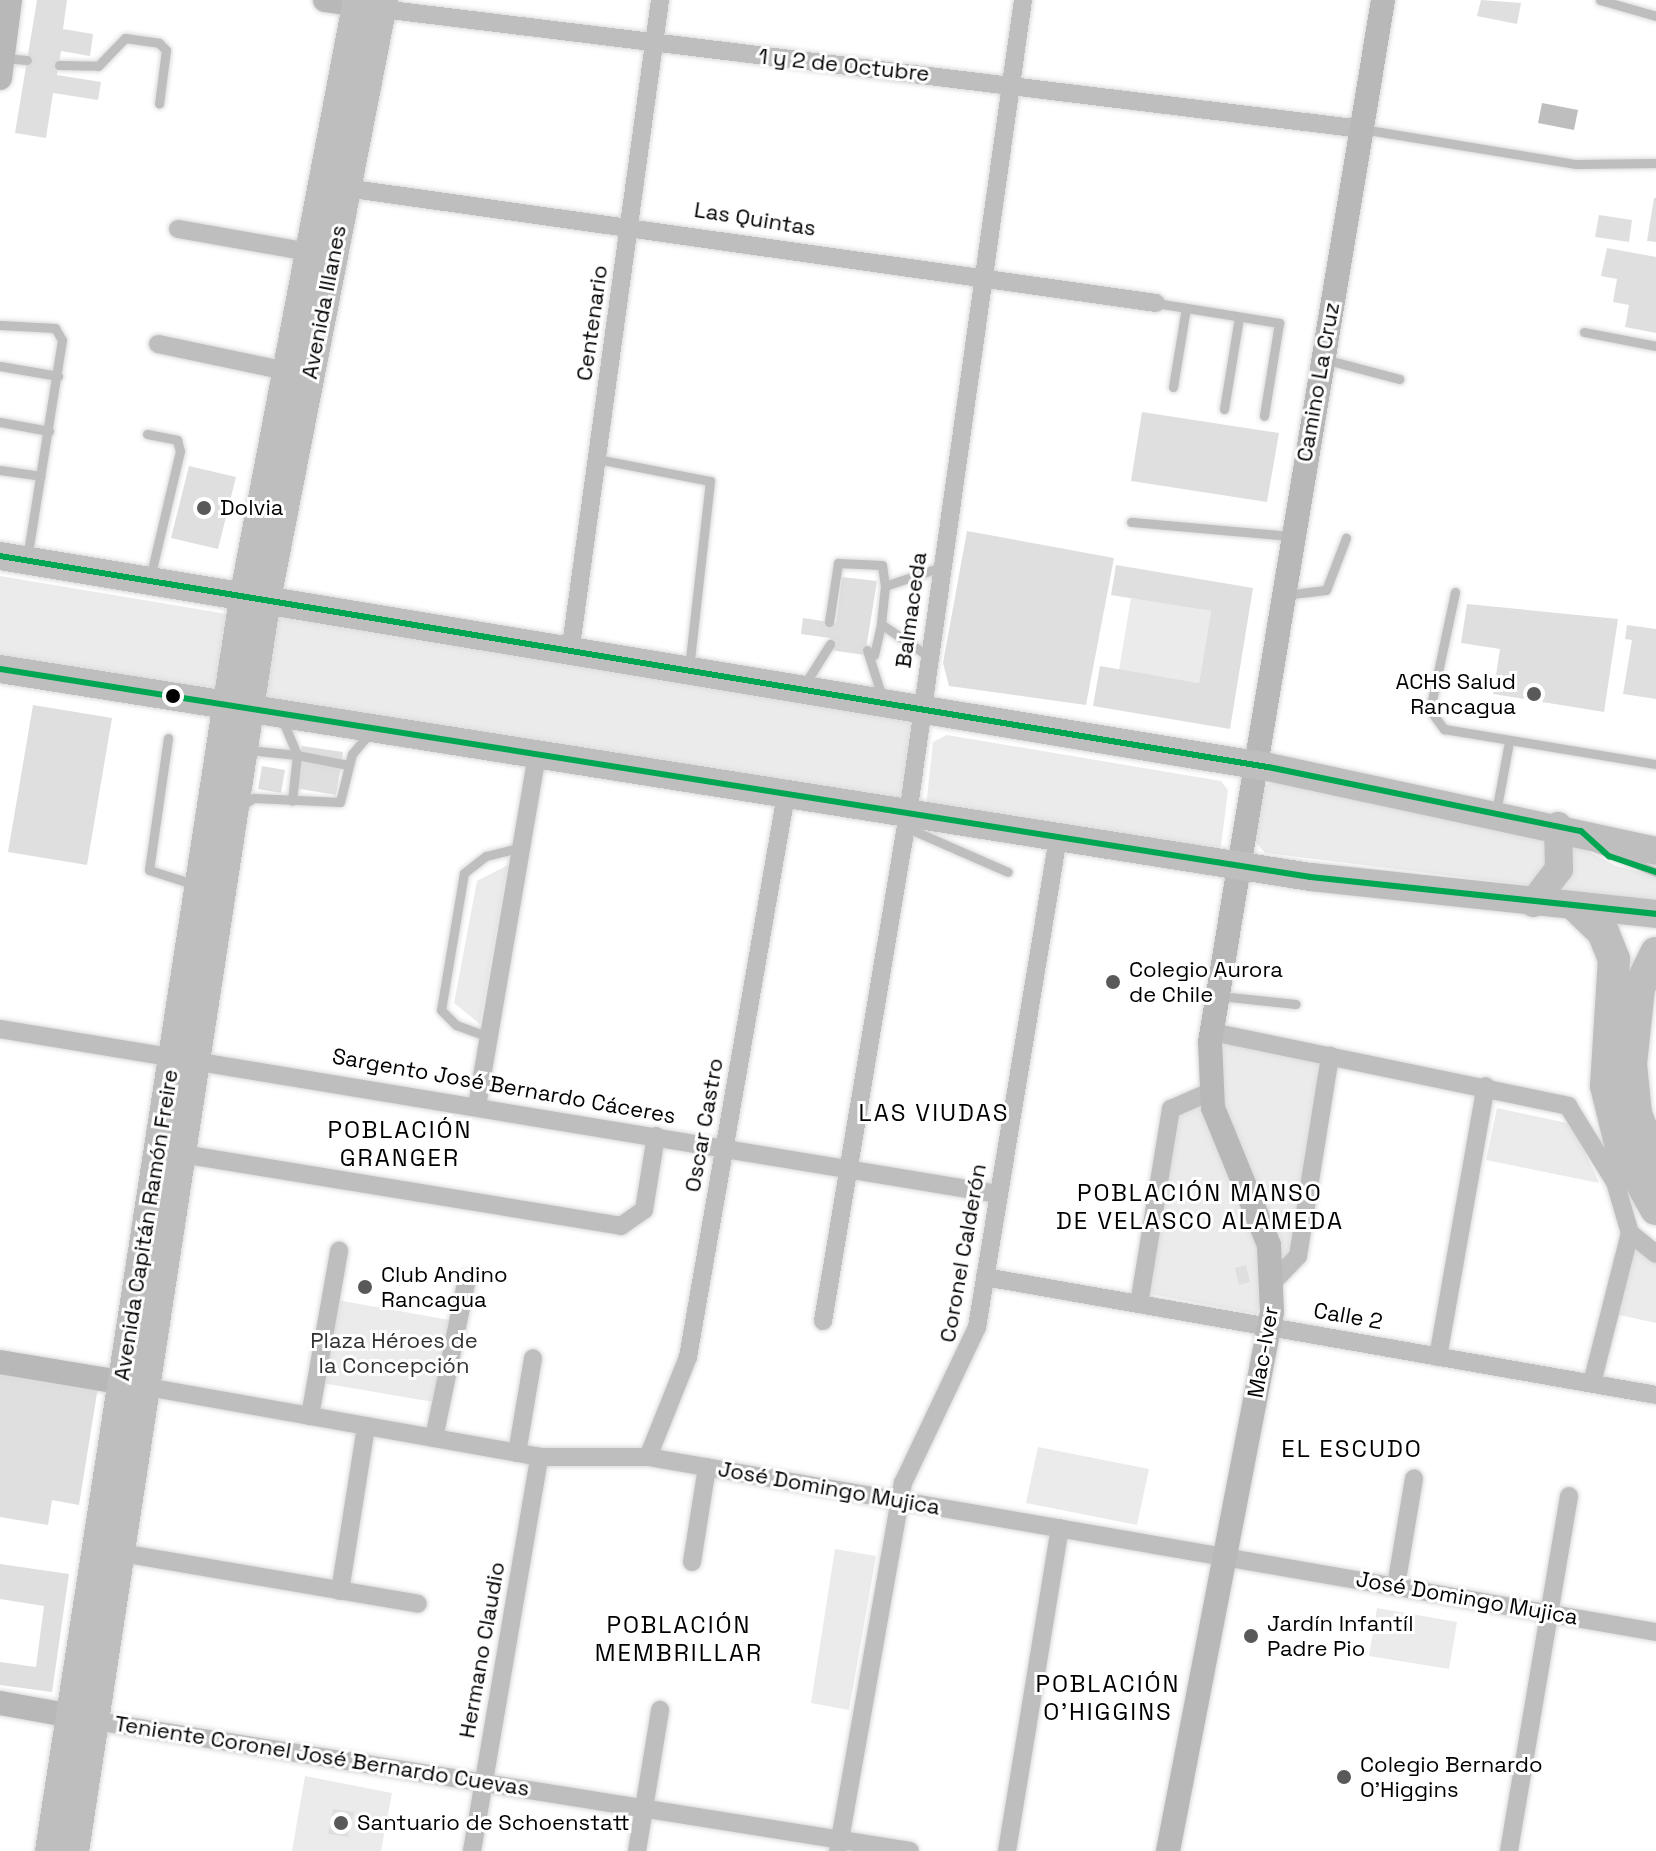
<!DOCTYPE html>
<html>
<head>
<meta charset="utf-8">
<style>
  body { margin:0 }
  #map { position:relative; width:1656px; height:1851px; overflow:hidden; background:#fff; font-family:"Space Grotesk",sans-serif }
  div>[style] { position:absolute }
  [style*='--x'] { left:calc(var(--x)*1px); top:calc(var(--y)*1px); width:calc(var(--w)*1px); rotate:calc(var(--a)*1deg) }
  .green>* { inset:0; background:#ebebeb }
  .water>* { inset:0; background:#bebebe }
  .building>* { inset:0; background:#dfdfdf }
  .roads { filter:drop-shadow(0 0 2px #dbdbdb) drop-shadow(0 0 2px #dbdbdb) }
  .lane>* { height:9px; margin:-4.5px; padding:0 4.5px; transform-origin:4.5px; border-radius:4.5px; background:#bebebe }
  .street>* { height:18px; margin:-9px; padding:0 9px; transform-origin:9px; border-radius:9px; background:#bebebe }
  .secondary>* { height:24px; margin:-12px; padding:0 12px; transform-origin:12px; border-radius:12px; background:#b8b8b8 }
  .primary>* { height:28px; margin:-14px; padding:0 14px; transform-origin:14px; border-radius:14px; background:#bebebe }
  .highway>* { height:32px; margin:-16px; padding:0 16px; transform-origin:16px; border-radius:16px; background:#bebebe }
  .bus-1>* { height:6px; margin:-3px; padding:0 3px; transform-origin:3px; border-radius:3px; background:#00a651 }
  .dots>* { width:22px; height:22px; translate:-50% -50%; box-sizing:border-box; border:4px solid #fff; border-radius:50% }
  span { translate:-50% -50%; white-space:nowrap; text-align:center; line-height:1.15; -webkit-text-stroke:6px #fff; paint-order:stroke }
  .street-label { font-size:22px; color:#000 }
  .poi-label { font-size:22px; color:#000 }
  .left { translate:0 -50%; text-align:left }
  .right { translate:-100% -50%; text-align:right }
  .park-label { font-size:22px; color:#323232 }
  .neighbourhood-label { font-size:24px; color:#000; letter-spacing:2px }
</style>
</head>
<body>
<div id="map">
  <div class="green">
    <div style="clip-path:polygon(0 576px,233px 615px,221px 699px,0 661px)"></div>
    <div style="clip-path:polygon(1131px 598px,1211px 611px,1199px 683px,1119px 670px)"></div>
    <div style="clip-path:polygon(274px 611px,912px 716px,902px 798px,261px 697px)"></div>
    <div style="clip-path:polygon(947px 735px,1221px 781px,1228px 790px,1221px 846px,1209px 853px,926px 807px,933px 742px)"></div>
    <div style="clip-path:polygon(1272px 782px,1569px 841px,1616px 866px,1656px 876px,1656px 901px,1265px 853px,1253px 839px,1261px 789px)"></div>
    <div style="clip-path:polygon(508px 865px,480px 1024px,454px 1003px,477px 881px)"></div>
    <div style="clip-path:polygon(1219px 1042px,1324px 1063px,1293px 1255px,1256px 1314px,1146px 1293px,1177px 1116px,1193px 1108px)"></div>
    <div style="clip-path:polygon(1497px 1108px,1572px 1124px,1599px 1183px,1486px 1160px)"></div>
    <div style="clip-path:polygon(1635px 1247px,1656px 1262px,1656px 1323px,1615px 1314px)"></div>
    <div style="clip-path:polygon(337px 1300px,455px 1321px,439px 1403px,322px 1383px)"></div>
    <div style="clip-path:polygon(1038px 1447px,1149px 1469px,1137px 1525px,1026px 1503px)"></div>
    <div style="clip-path:polygon(835px 1549px,876px 1556px,849px 1710px,811px 1703px)"></div>
    <div style="clip-path:polygon(1377px 1608px,1457px 1622px,1449px 1669px,1369px 1656px)"></div>
    <div style="clip-path:polygon(305px 1776px,392px 1793px,381px 1851px,292px 1851px)"></div>
  </div>
  <div class="water">
    <div style="clip-path:polygon(1542px 103px,1578px 110px,1574px 130px,1538px 123px)"></div>
  </div>
  <div class="building">
    <div style="clip-path:polygon(37px 0,67px 0,63px 29px,93px 34px,90px 56px,61px 51px,57px 75px,101px 82px,98px 100px,53px 93px,46px 138px,15px 133px)"></div>
    <div style="clip-path:polygon(1481px 0,1521px 3px,1517px 24px,1477px 16px)"></div>
    <div style="clip-path:polygon(1654px 198px,1656px 198px,1656px 242px,1647px 241px)"></div>
    <div style="clip-path:polygon(1599px 215px,1632px 220px,1629px 242px,1595px 237px)"></div>
    <div style="clip-path:polygon(1607px 248px,1656px 257px,1656px 333px,1625px 327px,1629px 305px,1613px 302px,1617px 279px,1601px 276px)"></div>
    <div style="clip-path:polygon(1142px 412px,1279px 433px,1267px 502px,1131px 481px)"></div>
    <div style="clip-path:polygon(189px 466px,236px 477px,218px 549px,171px 538px)"></div>
    <div style="clip-path:polygon(967px 531px,1114px 558px,1086px 705px,949px 686px,943px 663px)"></div>
    <div style="clip-path:polygon(1116px 565px,1253px 588px,1230px 729px,1093px 706px,1100px 666px,1199px 683px,1211px 611px,1111px 595px)"></div>
    <div style="clip-path:polygon(842px 577px,877px 581px,865px 655px,829px 650px,830px 638px,801px 634px,803px 618px,836px 623px)"></div>
    <div style="clip-path:polygon(1467px 604px,1618px 619px,1604px 712px,1493px 694px,1500px 649px,1461px 643px)"></div>
    <div style="clip-path:polygon(1627px 625px,1656px 629px,1656px 699px,1623px 694px,1632px 640px,1625px 639px)"></div>
    <div style="clip-path:polygon(33px 705px,112px 718px,87px 865px,8px 852px)"></div>
    <div style="clip-path:polygon(302px 746px,343px 752px,336px 795px,295px 788px)"></div>
    <div style="clip-path:polygon(262px 766px,285px 770px,281px 793px,258px 789px)"></div>
    <div style="clip-path:polygon(1246px 1265px,1250px 1282px,1239px 1285px,1235px 1268px)"></div>
    <div style="clip-path:polygon(0 1371px,98px 1387px,79px 1505px,52px 1500px,48px 1525px,0 1517px)"></div>
    <div style="clip-path:polygon(0 1564px,69px 1574px,52px 1692px,0 1685px,0 1662px,36px 1667px,44px 1606px,0 1599px)"></div>
    <div style="clip-path:polygon(333px 1809px,354px 1812px,348px 1837px,328px 1834px)"></div>
  </div>
  <div class="roads">
    <div class="lane">
      <div style="--x:1600;--y:0;--w:58;--a:15.9"></div>
      <div style="--x:3;--y:58;--w:24;--a:5"></div>
      <div style="--x:59;--y:65;--w:39;--a:1"></div>
      <div style="--x:98;--y:66;--w:39;--a:-46"></div>
      <div style="--x:125;--y:38;--w:34;--a:8"></div>
      <div style="--x:159;--y:43;--w:10;--a:45"></div>
      <div style="--x:166;--y:50;--w:54;--a:97.4"></div>
      <div style="--x:1362;--y:129;--w:217;--a:9.3"></div>
      <div style="--x:1576;--y:164;--w:80;--a:-0.7"></div>
      <div style="--x:1156;--y:303;--w:125;--a:9.2"></div>
      <div style="--x:1279;--y:323;--w:94;--a:99.2"></div>
      <div style="--x:0;--y:325;--w:55;--a:3.1"></div>
      <div style="--x:55;--y:328;--w:14;--a:60"></div>
      <div style="--x:62;--y:340;--w:221;--a:99.1"></div>
      <div style="--x:1584;--y:332;--w:73;--a:11"></div>
      <div style="--x:1324;--y:359;--w:78;--a:14.9"></div>
      <div style="--x:0;--y:366;--w:59;--a:9.8"></div>
      <div style="--x:1173;--y:387;--w:80;--a:-80.7"></div>
      <div style="--x:1224;--y:409;--w:93;--a:-80.7"></div>
      <div style="--x:0;--y:422;--w:50;--a:10.4"></div>
      <div style="--x:147;--y:434;--w:31;--a:11"></div>
      <div style="--x:177;--y:440;--w:11;--a:75"></div>
      <div style="--x:180;--y:451;--w:130;--a:103.3"></div>
      <div style="--x:597;--y:459;--w:115;--a:11"></div>
      <div style="--x:710;--y:481;--w:189;--a:96.4"></div>
      <div style="--x:0;--y:470;--w:41;--a:8.3"></div>
      <div style="--x:1131;--y:522;--w:161;--a:5"></div>
      <div style="--x:885;--y:586;--w:38;--a:96"></div>
      <div style="--x:881;--y:624;--w:57;--a:34.2"></div>
      <div style="--x:1455;--y:592;--w:121;--a:102"></div>
      <div style="--x:1430;--y:710;--w:24;--a:54"></div>
      <div style="--x:1444;--y:729;--w:215;--a:9.4"></div>
      <div style="--x:1284;--y:595;--w:42;--a:-6.8"></div>
      <div style="--x:1326;--y:590;--w:56;--a:-69"></div>
      <div style="--x:829;--y:622;--w:60;--a:-81.3"></div>
      <div style="--x:838;--y:563;--w:44;--a:2.6"></div>
      <div style="--x:882;--y:565;--w:21;--a:82"></div>
      <div style="--x:885;--y:586;--w:59;--a:-18.7"></div>
      <div style="--x:867;--y:650;--w:49;--a:72.3"></div>
      <div style="--x:874;--y:655;--w:32;--a:-77"></div>
      <div style="--x:803;--y:687;--w:51;--a:-57.9"></div>
      <div style="--x:282;--y:719;--w:39;--a:67"></div>
      <div style="--x:297;--y:755;--w:52;--a:11.1"></div>
      <div style="--x:168;--y:738;--w:133;--a:98.2"></div>
      <div style="--x:149;--y:870;--w:49;--a:17.7"></div>
      <div style="--x:248;--y:750;--w:49;--a:5.8"></div>
      <div style="--x:297;--y:755;--w:46;--a:96.2"></div>
      <div style="--x:241;--y:806;--w:15;--a:-32"></div>
      <div style="--x:254;--y:798;--w:86;--a:2.7"></div>
      <div style="--x:340;--y:802;--w:49;--a:-76"></div>
      <div style="--x:352;--y:754;--w:25;--a:-50"></div>
      <div style="--x:1496;--y:812;--w:71;--a:-79.5"></div>
      <div style="--x:905;--y:827;--w:112;--a:23.6"></div>
      <div style="--x:1597;--y:848;--w:64;--a:22.1"></div>
      <div style="--x:1220;--y:996;--w:76;--a:6"></div>
      <div style="--x:489;--y:1037;--w:35;--a:-160"></div>
      <div style="--x:456;--y:1025;--w:21;--a:-135"></div>
      <div style="--x:441;--y:1010;--w:139;--a:-80.5"></div>
      <div style="--x:464;--y:873;--w:28;--a:-38"></div>
      <div style="--x:486;--y:856;--w:36;--a:-14"></div>
    </div>
    <div class="street">
      <div style="--x:382;--y:9;--w:987;--a:6.98"></div>
      <div style="--x:346;--y:188;--w:818;--a:8.08"></div>
      <div style="--x:178;--y:229;--w:132;--a:10"></div>
      <div style="--x:158;--y:344;--w:131;--a:11.9"></div>
      <div style="--x:570;--y:653;--w:659;--a:-82.15"></div>
      <div style="--x:0;--y:1029;--w:1012;--a:9.39"></div>
      <div style="--x:1212;--y:1032;--w:364;--a:11.7"></div>
      <div style="--x:1568;--y:1106;--w:89;--a:58.3"></div>
      <div style="--x:1615;--y:1182;--w:53;--a:73.6"></div>
      <div style="--x:1630;--y:1233;--w:33;--a:39"></div>
      <div style="--x:477;--y:1106;--w:355;--a:-80.3"></div>
      <div style="--x:182;--y:1154;--w:445;--a:9.3"></div>
      <div style="--x:621;--y:1226;--w:28;--a:-35"></div>
      <div style="--x:644;--y:1210;--w:75;--a:-80.8"></div>
      <div style="--x:985;--y:1277;--w:681;--a:9.97"></div>
      <div style="--x:1273;--y:1282;--w:36;--a:-46"></div>
      <div style="--x:1298;--y:1256;--w:203;--a:-80.9"></div>
      <div style="--x:1139;--y:1304;--w:198;--a:-80.7"></div>
      <div style="--x:1171;--y:1109;--w:43;--a:-23.6"></div>
      <div style="--x:823;--y:1321;--w:514;--a:-80.48"></div>
      <div style="--x:908;--y:814;--w:822;--a:-81.96"></div>
      <div style="--x:1438;--y:1357;--w:275;--a:-80"></div>
      <div style="--x:1592;--y:1383;--w:155;--a:-75.8"></div>
      <div style="--x:136;--y:1385;--w:409;--a:10.1"></div>
      <div style="--x:539;--y:1457;--w:109;--a:0"></div>
      <div style="--x:648;--y:1457;--w:1023;--a:9.85"></div>
      <div style="--x:310;--y:1416;--w:168;--a:-80"></div>
      <div style="--x:434;--y:1438;--w:162;--a:-78.3"></div>
      <div style="--x:517;--y:1453;--w:96;--a:-80.4"></div>
      <div style="--x:648;--y:1457;--w:108;--a:-68.2"></div>
      <div style="--x:688;--y:1357;--w:570;--a:-80.11"></div>
      <div style="--x:121;--y:1553;--w:301;--a:9.7"></div>
      <div style="--x:692;--y:1562;--w:96;--a:-81"></div>
      <div style="--x:1396;--y:1586;--w:109;--a:-80.5"></div>
      <div style="--x:340;--y:1591;--w:167;--a:-81"></div>
      <div style="--x:96;--y:1721;--w:824;--a:9.07"></div>
      <div style="--x:472;--y:1851;--w:400;--a:-80.3"></div>
      <div style="--x:637;--y:1851;--w:143;--a:-80.7"></div>
      <div style="--x:838;--y:1851;--w:374;--a:-80"></div>
      <div style="--x:903;--y:1483;--w:173;--a:-64.6"></div>
      <div style="--x:977;--y:1327;--w:497;--a:-80.6"></div>
      <div style="--x:1007;--y:1851;--w:327;--a:-80.7"></div>
      <div style="--x:1509;--y:1851;--w:360;--a:-80.4"></div>
    </div>
    <div class="secondary">
      <div style="--x:325;--y:0;--w:49;--a:8.1"></div>
      <div style="--x:0;--y:78;--w:79;--a:-82.7"></div>
      <div style="--x:0;--y:1362;--w:122;--a:9.5"></div>
      <div style="--x:0;--y:1703;--w:89;--a:10.3"></div>
      <div style="--x:1168;--y:1851;--w:549;--a:-79.08"></div>
      <div style="--x:1272;--y:1312;--w:67;--a:-92.6"></div>
      <div style="--x:1269;--y:1245;--w:148;--a:-112.2"></div>
      <div style="--x:1213;--y:1108;--w:66;--a:-92.6"></div>
      <div style="--x:1210;--y:1042;--w:1056;--a:-80.57"></div>
    </div>
    <div class="primary">
      <div style="--x:0;--y:556;--w:1285;--a:9.45"></div>
      <div style="--x:1268;--y:767;--w:397;--a:12.2"></div>
      <div style="--x:0;--y:669;--w:1327;--a:9.02"></div>
      <div style="--x:1311;--y:877;--w:347;--a:6.1"></div>
      <div style="--x:1533;--y:903;--w:43;--a:-52.6"></div>
      <div style="--x:1559;--y:869;--w:43;--a:-91.3"></div>
      <div style="--x:49;--y:1851;--w:1267;--a:-81.19"></div>
      <div style="--x:243;--y:599;--w:610;--a:-79.22"></div>
      <div style="--x:75;--y:1851;--w:1262;--a:-81.29"></div>
      <div style="--x:266;--y:604;--w:615;--a:-78.95"></div>
    </div>
    <div class="highway">
      <div style="--x:1578;--y:908;--w:35;--a:44"></div>
      <div style="--x:1603;--y:932;--w:29;--a:68"></div>
      <div style="--x:1614;--y:959;--w:127;--a:93.6"></div>
      <div style="--x:1606;--y:1086;--w:63;--a:76.2"></div>
      <div style="--x:1621;--y:1147;--w:71;--a:60.6"></div>
      <div style="--x:1656;--y:953;--w:39;--a:116"></div>
      <div style="--x:1639;--y:988;--w:76;--a:96"></div>
      <div style="--x:1631;--y:1064;--w:50;--a:84.3"></div>
      <div style="--x:1636;--y:1114;--w:55;--a:68.6"></div>
    </div>
  </div>
  <div class="bus-1">
    <div style="--x:0;--y:556;--w:1285;--a:9.45"></div>
    <div style="--x:1268;--y:767;--w:319;--a:11.6"></div>
    <div style="--x:1581;--y:831;--w:38;--a:42"></div>
    <div style="--x:1609;--y:856;--w:50;--a:18.8"></div>
    <div style="--x:0;--y:669;--w:1327;--a:9.02"></div>
    <div style="--x:1311;--y:877;--w:347;--a:6.1"></div>
  </div>
  <div class="dots">
    <div style="left:204px;top:508px;background:#595959"></div>
    <div style="left:1534px;top:694px;background:#595959"></div>
    <div style="left:173px;top:696px;background:#000"></div>
    <div style="left:1113px;top:982px;background:#595959"></div>
    <div style="left:365px;top:1287px;background:#595959"></div>
    <div style="left:1251px;top:1636px;background:#595959"></div>
    <div style="left:1344px;top:1777px;background:#595959"></div>
    <div style="left:341px;top:1823px;background:#595959"></div>
  </div>
  <div class="street-label">
    <span style="left:844px;top:65px;rotate:6deg">1 y 2 de Octubre</span>
    <span style="left:755px;top:219px;rotate:9deg">Las Quintas</span>
    <span style="left:324px;top:302px;rotate:-79deg">Avenida Illanes</span>
    <span style="left:592px;top:323px;rotate:-82deg">Centenario</span>
    <span style="left:1318px;top:382px;rotate:-80deg">Camino La Cruz</span>
    <span style="left:911px;top:610px;rotate:-82deg">Balmaceda</span>
    <span style="left:504px;top:1086px;rotate:10deg">Sargento José Bernardo Cáceres</span>
    <span style="left:704px;top:1125px;rotate:-80deg">Oscar Castro</span>
    <span style="left:146px;top:1225px;rotate:-81deg">Avenida Capitán Ramón Freire</span>
    <span style="left:963px;top:1253px;rotate:-80deg">Coronel Calderón</span>
    <span style="left:1348px;top:1316px;rotate:10deg">Calle 2</span>
    <span style="left:1263px;top:1352px;rotate:-80deg">Mac-Iver</span>
    <span style="left:829px;top:1488px;rotate:10deg">José Domingo Mujica</span>
    <span style="left:1467px;top:1598px;rotate:10deg">José Domingo Mujica</span>
    <span style="left:482px;top:1650px;rotate:-80deg">Hermano Claudio</span>
    <span style="left:322px;top:1756px;rotate:9deg">Teniente Coronel José Bernardo Cuevas</span>
  </div>
  <div class="poi-label">
    <span class="left" style="left:220px;top:508px">Dolvia</span>
    <span class="right" style="left:1516px;top:694px">ACHS Salud<br>Rancagua</span>
    <span class="left" style="left:1129px;top:982px">Colegio Aurora<br>de Chile</span>
    <span class="left" style="left:381px;top:1287px">Club Andino<br>Rancagua</span>
    <span class="left" style="left:1267px;top:1636px">Jardín Infantíl<br>Padre Pio</span>
    <span class="left" style="left:1360px;top:1777px">Colegio Bernardo<br>O'Higgins</span>
    <span class="left" style="left:357px;top:1823px">Santuario de Schoenstatt</span>
  </div>
  <div class="park-label">
    <span style="left:394px;top:1353px">Plaza Héroes de<br>la Concepción</span>
  </div>
  <div class="neighbourhood-label">
    <span style="left:934px;top:1113px">LAS VIUDAS</span>
    <span style="left:400px;top:1144px">POBLACIÓN<br>GRANGER</span>
    <span style="left:1200px;top:1207px">POBLACIÓN MANSO<br>DE VELASCO ALAMEDA</span>
    <span style="left:1352px;top:1449px">EL ESCUDO</span>
    <span style="left:679px;top:1639px">POBLACIÓN<br>MEMBRILLAR</span>
    <span style="left:1108px;top:1698px">POBLACIÓN<br>O'HIGGINS</span>
  </div>
</div>
</body>
</html>
